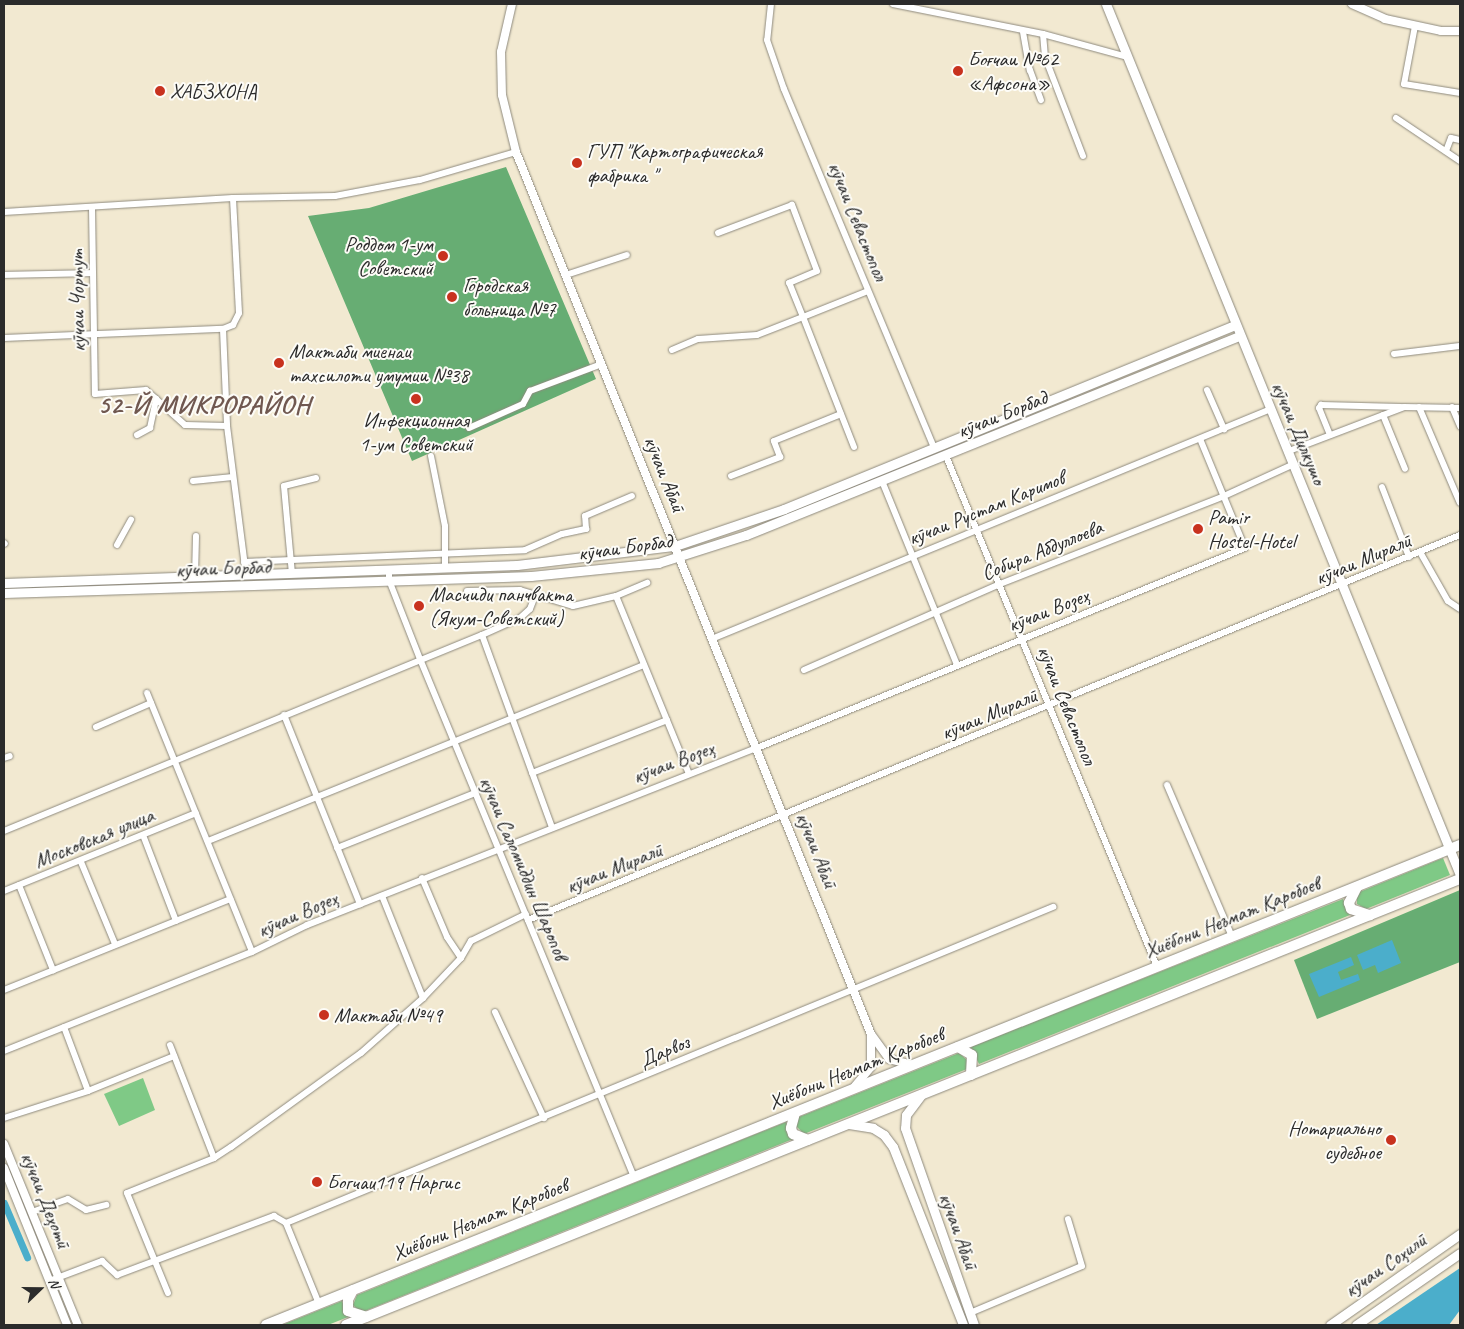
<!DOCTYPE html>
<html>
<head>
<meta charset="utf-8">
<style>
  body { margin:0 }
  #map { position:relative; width:1464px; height:1329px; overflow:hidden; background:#f2e9d1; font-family:Caveat,sans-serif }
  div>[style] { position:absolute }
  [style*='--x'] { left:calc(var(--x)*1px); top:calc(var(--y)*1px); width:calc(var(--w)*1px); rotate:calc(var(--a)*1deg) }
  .green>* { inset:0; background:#7fc986 }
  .forest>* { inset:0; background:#67ad73 }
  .water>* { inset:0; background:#4baecb }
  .canal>* { height:7px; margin:-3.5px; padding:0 3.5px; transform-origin:3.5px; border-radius:3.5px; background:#4baecb }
  .roads { filter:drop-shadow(0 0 1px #8e8a7e) drop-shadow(0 0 1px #8e8a7e) }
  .minor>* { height:6px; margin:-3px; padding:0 3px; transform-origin:3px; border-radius:3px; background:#fff }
  .tertiary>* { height:8px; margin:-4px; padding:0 4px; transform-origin:4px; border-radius:4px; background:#fff }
  .secondary>* { height:9px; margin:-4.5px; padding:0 4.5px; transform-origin:4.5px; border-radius:4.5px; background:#fff }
  .trunk>* { height:10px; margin:-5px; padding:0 5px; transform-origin:5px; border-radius:5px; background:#fff }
  .dots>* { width:14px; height:14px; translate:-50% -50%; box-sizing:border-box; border:2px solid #fdfcf7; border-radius:50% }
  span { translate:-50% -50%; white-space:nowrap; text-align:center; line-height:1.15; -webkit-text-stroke:4px #fdfcf7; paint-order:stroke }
  .poi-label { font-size:21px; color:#2b2b2b }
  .left { translate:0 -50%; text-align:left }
  .right { translate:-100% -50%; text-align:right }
  .street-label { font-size:21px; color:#2b2b2b }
  .district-label { font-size:26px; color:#705850; font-weight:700; letter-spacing:1px }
  .frame { position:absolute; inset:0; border:5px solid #2b2b2b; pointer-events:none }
  .north { position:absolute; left:15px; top:1264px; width:50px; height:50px; -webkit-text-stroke:4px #fdfcf7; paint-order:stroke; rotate:68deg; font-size:14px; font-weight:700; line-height:20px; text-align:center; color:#2b2b2b }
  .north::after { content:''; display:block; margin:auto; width:18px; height:22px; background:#2b2b2b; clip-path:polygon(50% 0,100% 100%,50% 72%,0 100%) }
</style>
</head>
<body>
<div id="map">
  <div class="green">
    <div style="clip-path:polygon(1443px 858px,1450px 875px,1366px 909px,1357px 904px,1357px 893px)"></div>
    <div style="clip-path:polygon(1343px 899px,1350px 915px,979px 1064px,971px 1047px)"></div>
    <div style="clip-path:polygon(959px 1053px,967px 1060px,967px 1069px,804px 1134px,796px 1126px,799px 1117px)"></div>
    <div style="clip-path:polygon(143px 1078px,155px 1110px,119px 1126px,104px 1094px)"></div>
    <div style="clip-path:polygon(786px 1122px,793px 1139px,365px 1311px,359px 1311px,353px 1305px,357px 1295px)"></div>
    <div style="clip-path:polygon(342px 1301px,348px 1317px,328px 1325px,282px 1325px)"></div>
  </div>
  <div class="forest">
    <div style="clip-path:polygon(506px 167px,596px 379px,412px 461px,308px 216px,369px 208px)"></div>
    <div style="clip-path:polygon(1460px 890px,1460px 962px,1317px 1019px,1294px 960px)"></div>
  </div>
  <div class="water">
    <div style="clip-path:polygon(1392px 940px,1401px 963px,1378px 973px,1375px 965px,1363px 970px,1357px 955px)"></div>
    <div style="clip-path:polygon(1351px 957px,1354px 965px,1338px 972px,1341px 980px,1358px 974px,1360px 980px,1319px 997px,1309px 974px)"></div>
    <div style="clip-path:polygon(1460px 1268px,1460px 1310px,1449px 1325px,1376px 1325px)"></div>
  </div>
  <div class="canal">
    <div style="--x:4;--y:1203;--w:59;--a:66.9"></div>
  </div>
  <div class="roads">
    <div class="minor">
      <div style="--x:771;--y:4;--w:36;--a:96"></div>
      <div style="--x:767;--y:40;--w:52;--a:70.9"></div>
      <div style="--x:784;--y:89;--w:389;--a:67.3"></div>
      <div style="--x:893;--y:4;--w:153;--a:11.3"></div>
      <div style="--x:1043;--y:34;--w:87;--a:15.3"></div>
      <div style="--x:1415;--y:26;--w:59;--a:100.7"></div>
      <div style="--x:1404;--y:84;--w:57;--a:9.1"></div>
      <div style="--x:1023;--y:32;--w:39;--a:80"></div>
      <div style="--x:1030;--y:70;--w:32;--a:70"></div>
      <div style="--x:1043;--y:34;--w:23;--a:85"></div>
      <div style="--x:1045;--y:57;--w:106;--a:69"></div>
      <div style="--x:1396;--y:118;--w:77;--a:33.9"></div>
      <div style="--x:1446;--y:151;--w:14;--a:-69"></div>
      <div style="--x:1451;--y:138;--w:9;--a:13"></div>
      <div style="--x:92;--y:208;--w:186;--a:89.1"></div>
      <div style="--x:95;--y:394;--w:51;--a:-4.5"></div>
      <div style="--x:146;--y:390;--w:52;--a:41.9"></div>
      <div style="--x:185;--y:425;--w:42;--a:1.4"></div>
      <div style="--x:4;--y:212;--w:229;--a:-3.5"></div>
      <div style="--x:233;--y:198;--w:102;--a:-1.1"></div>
      <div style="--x:335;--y:196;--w:86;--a:-10.7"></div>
      <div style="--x:420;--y:180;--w:100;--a:-16.3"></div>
      <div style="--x:4;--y:275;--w:89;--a:-1.3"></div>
      <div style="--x:566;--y:275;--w:64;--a:-18.2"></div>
      <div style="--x:223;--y:329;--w:97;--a:87.6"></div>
      <div style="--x:227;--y:426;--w:150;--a:82.7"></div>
      <div style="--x:4;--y:338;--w:219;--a:-2.4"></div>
      <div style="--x:223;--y:329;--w:11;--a:-22"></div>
      <div style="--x:233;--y:325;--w:13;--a:-63"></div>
      <div style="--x:239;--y:313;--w:115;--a:-93"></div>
      <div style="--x:672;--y:350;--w:28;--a:-23"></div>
      <div style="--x:698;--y:339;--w:59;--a:-3.9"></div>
      <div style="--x:757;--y:335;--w:49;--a:-21.4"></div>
      <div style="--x:803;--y:317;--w:37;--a:-112"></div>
      <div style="--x:789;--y:283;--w:30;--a:-23"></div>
      <div style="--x:817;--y:271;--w:71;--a:-110.7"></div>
      <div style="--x:792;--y:205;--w:79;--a:159.3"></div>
      <div style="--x:1394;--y:354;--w:66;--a:-6.9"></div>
      <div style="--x:1207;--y:390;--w:43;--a:66.4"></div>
      <div style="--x:1419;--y:407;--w:104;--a:66.9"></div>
      <div style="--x:1452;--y:407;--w:21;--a:67"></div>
      <div style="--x:1383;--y:415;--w:58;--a:67.8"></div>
      <div style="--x:469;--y:428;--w:59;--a:-24"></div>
      <div style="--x:523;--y:404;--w:15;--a:-62"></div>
      <div style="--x:530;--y:391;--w:77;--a:-20.6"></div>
      <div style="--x:137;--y:435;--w:15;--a:-28"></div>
      <div style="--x:150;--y:428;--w:30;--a:-78"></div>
      <div style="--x:1330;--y:435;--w:29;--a:-112"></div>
      <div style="--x:1319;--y:408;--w:4;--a:-56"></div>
      <div style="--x:1321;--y:405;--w:80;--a:1.4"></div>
      <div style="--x:854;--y:447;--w:140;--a:-111.4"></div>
      <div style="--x:803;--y:317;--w:70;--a:-21.8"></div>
      <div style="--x:1289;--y:451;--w:123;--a:-20.9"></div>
      <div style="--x:1404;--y:407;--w:56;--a:1"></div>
      <div style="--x:431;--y:456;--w:71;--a:78.7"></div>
      <div style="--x:445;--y:526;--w:42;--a:90"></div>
      <div style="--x:946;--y:456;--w:553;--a:67.56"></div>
      <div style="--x:731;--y:476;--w:53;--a:-21.2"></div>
      <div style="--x:780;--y:457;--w:17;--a:-111"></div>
      <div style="--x:774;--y:441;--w:72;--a:-21.9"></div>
      <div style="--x:193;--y:481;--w:40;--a:-5.7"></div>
      <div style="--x:882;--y:481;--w:199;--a:67.8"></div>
      <div style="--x:1382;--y:487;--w:75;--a:68.9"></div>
      <div style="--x:4;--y:543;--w:1;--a:45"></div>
      <div style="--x:117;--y:545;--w:29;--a:-61"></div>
      <div style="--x:1420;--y:552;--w:56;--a:60.3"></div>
      <div style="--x:1448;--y:601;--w:14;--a:34"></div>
      <div style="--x:244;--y:562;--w:281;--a:-2.4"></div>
      <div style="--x:525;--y:550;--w:40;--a:-23.4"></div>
      <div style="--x:562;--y:534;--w:25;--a:-12"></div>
      <div style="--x:586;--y:529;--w:13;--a:-94"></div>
      <div style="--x:585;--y:516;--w:51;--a:-23.1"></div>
      <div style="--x:389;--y:570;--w:10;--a:90"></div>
      <div style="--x:389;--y:580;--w:85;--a:68.6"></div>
      <div style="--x:420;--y:659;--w:560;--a:67.55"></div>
      <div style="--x:292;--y:574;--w:88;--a:-95.2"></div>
      <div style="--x:284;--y:486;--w:33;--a:-14"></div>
      <div style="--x:195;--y:577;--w:41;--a:-88.6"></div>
      <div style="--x:467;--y:591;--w:53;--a:-1.1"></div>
      <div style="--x:520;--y:590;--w:55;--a:16.8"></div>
      <div style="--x:573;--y:606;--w:44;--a:-13.1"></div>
      <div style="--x:616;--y:596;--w:34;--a:-23"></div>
      <div style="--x:616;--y:596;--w:192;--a:67.7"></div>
      <div style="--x:482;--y:635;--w:204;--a:70"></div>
      <div style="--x:714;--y:638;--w:602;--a:-22.35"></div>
      <div style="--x:804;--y:670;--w:214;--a:-23.7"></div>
      <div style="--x:1000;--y:584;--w:241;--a:-21.4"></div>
      <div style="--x:1224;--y:496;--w:77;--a:-24.6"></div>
      <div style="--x:147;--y:693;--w:279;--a:67.9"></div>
      <div style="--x:284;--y:715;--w:204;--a:68.1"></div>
      <div style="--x:96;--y:727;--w:60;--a:-23.6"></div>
      <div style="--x:4;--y:758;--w:6;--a:-18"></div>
      <div style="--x:532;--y:773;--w:145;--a:-21.4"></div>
      <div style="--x:1167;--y:785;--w:165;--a:66.8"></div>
      <div style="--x:4;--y:831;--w:517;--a:-22.3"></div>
      <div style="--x:482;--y:635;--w:42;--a:-24.1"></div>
      <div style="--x:520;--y:618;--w:13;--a:-42"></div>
      <div style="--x:530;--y:609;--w:14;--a:-69"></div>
      <div style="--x:143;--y:835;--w:92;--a:69"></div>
      <div style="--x:208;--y:841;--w:470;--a:-22"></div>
      <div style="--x:337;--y:848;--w:149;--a:-21.7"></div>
      <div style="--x:81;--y:862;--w:89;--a:67.5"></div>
      <div style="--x:422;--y:878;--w:64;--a:67"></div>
      <div style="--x:447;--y:937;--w:25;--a:56"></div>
      <div style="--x:19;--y:885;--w:92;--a:68.2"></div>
      <div style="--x:4;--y:891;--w:207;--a:-22.1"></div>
      <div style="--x:382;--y:896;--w:110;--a:68.1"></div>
      <div style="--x:528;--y:920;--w:1008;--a:-22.45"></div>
      <div style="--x:4;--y:990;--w:244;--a:-21.9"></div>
      <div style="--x:495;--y:1012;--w:117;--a:65.2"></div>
      <div style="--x:64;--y:1027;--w:68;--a:69.4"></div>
      <div style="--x:88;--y:1091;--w:93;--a:-22.1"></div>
      <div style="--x:170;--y:1045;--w:121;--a:68.7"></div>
      <div style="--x:4;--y:1051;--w:267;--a:-21.8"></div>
      <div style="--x:252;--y:952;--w:61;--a:-26.1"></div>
      <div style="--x:307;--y:925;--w:484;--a:-21.5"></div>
      <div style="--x:757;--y:748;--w:527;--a:-22.29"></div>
      <div style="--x:1245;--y:548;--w:118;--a:-112.4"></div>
      <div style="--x:4;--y:1118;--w:88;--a:-17.8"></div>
      <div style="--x:32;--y:1212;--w:38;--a:-20"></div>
      <div style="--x:68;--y:1199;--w:21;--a:31"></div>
      <div style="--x:86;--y:1210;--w:21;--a:-14"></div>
      <div style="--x:286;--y:1223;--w:830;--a:-22.39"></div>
      <div style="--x:49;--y:1281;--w:57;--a:-20.7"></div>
      <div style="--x:102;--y:1261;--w:21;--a:43"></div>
      <div style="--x:117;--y:1275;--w:168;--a:-20.6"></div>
      <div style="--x:274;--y:1216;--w:14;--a:30"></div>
      <div style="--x:286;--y:1223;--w:87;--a:67.8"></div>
      <div style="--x:168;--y:1293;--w:108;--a:-112.3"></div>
      <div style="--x:127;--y:1193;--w:94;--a:-21.9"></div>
      <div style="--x:214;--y:1158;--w:20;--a:-33"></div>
      <div style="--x:231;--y:1147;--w:160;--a:-35.9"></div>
      <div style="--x:361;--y:1053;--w:83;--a:-41.6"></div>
      <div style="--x:423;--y:998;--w:55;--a:-46.5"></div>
      <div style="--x:461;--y:958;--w:20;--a:-60"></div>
      <div style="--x:471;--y:941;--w:61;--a:-26.1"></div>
      <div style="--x:970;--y:1313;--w:121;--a:-22.8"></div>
      <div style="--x:1082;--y:1266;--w:49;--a:-106.6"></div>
    </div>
    <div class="tertiary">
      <div style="--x:512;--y:4;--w:49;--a:102.9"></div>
      <div style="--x:501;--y:52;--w:43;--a:88.7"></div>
      <div style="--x:502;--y:95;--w:59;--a:76.2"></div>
      <div style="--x:516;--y:152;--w:951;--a:68.08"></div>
      <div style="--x:871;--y:1034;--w:31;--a:54"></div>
      <div style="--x:889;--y:1059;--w:25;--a:14"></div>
      <div style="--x:1352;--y:4;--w:36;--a:24"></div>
      <div style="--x:1385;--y:19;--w:57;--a:12.1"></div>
      <div style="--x:1441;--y:31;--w:19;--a:0"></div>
      <div style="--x:855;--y:1086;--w:25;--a:-50"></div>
      <div style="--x:871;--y:1067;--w:31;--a:-90"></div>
      <div style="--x:4;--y:1144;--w:196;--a:67.8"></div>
      <div style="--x:4;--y:1168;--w:169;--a:68.1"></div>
    </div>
    <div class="secondary">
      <div style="--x:1106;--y:4;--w:940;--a:67.88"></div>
      <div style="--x:4;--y:583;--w:513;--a:-2.01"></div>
      <div style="--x:517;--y:565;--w:159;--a:-6.9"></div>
      <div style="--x:675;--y:546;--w:115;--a:-18.7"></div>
      <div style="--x:784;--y:509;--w:487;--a:-22.2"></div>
      <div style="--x:4;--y:593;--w:527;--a:-1.85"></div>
      <div style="--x:531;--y:576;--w:128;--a:-5.8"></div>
      <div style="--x:658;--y:563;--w:92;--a:-17.7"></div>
      <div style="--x:746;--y:535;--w:532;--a:-21.98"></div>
      <div style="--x:921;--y:1095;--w:25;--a:127"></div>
      <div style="--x:906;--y:1115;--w:13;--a:94"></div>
      <div style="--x:905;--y:1128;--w:209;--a:70.7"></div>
      <div style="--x:849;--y:1124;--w:24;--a:9"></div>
      <div style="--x:873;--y:1128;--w:13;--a:32"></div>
      <div style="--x:884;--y:1135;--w:15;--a:53"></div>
      <div style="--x:893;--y:1147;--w:191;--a:68.5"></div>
      <div style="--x:1330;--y:1325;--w:159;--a:-35"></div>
      <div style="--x:1356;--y:1325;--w:126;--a:-34.7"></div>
    </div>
    <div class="trunk">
      <div style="--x:1357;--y:887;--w:18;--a:117"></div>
      <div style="--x:1349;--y:903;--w:6;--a:72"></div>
      <div style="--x:1351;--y:909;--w:20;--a:18"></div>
      <div style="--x:958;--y:1047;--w:16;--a:30"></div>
      <div style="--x:972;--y:1055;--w:20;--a:93"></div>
      <div style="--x:795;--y:1113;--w:16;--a:105"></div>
      <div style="--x:791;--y:1128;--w:6;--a:72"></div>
      <div style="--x:793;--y:1134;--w:16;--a:22"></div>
      <div style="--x:353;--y:1290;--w:11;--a:117"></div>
      <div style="--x:348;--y:1300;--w:11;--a:90"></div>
      <div style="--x:348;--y:1311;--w:19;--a:18"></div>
      <div style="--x:266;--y:1325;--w:1287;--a:-21.9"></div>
      <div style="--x:346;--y:1325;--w:1200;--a:-21.82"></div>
    </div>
  </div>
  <div class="dots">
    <div style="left:958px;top:71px;background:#c8321e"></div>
    <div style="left:160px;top:91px;background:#c8321e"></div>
    <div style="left:577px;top:163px;background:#c8321e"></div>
    <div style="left:443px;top:256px;background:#c8321e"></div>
    <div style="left:452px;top:297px;background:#c8321e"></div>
    <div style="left:279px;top:363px;background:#c8321e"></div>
    <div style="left:416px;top:399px;background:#c8321e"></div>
    <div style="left:1198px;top:529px;background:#c8321e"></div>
    <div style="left:419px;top:606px;background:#c8321e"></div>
    <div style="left:324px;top:1015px;background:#c8321e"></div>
    <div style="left:1391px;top:1140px;background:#c8321e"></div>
    <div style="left:317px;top:1182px;background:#c8321e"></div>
  </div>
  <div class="poi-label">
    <span class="left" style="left:968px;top:71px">Боғчаи №62<br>«Афсона»</span>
    <span class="left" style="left:170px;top:91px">ХАБЗХОНА</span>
    <span class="left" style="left:587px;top:163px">ГУП "Картографическая<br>фабрика "</span>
    <span class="right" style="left:433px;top:256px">Роддом 1-ум<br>Советский</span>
    <span class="left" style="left:463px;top:297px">Городская<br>больница №7</span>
    <span class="left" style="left:289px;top:363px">Мактаби миенаи<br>тахсилоти умумии №38</span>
    <span style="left:416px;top:432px">Инфекционная<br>1-ум Советский</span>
    <span class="left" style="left:1208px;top:529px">Pamir<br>Hostel-Hotel</span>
    <span class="left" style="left:429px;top:606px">Масчиди панчвакта<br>(Якум-Советский)</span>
    <span class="left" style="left:334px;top:1015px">Мактаби №49</span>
    <span class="right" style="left:1381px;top:1140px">Нотариально<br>судебное</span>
    <span class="left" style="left:327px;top:1182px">Богчаи119 Наргис</span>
  </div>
  <div class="street-label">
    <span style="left:858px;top:221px;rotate:68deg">кӯчаи Севастопол</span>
    <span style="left:77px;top:301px;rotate:-91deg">кӯчаи Чортут</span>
    <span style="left:1002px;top:414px;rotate:-22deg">кӯчаи Борбад</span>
    <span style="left:1299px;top:433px;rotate:67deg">кӯчаи Дилкушо</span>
    <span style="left:665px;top:474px;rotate:68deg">кӯчаи Абаӣ</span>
    <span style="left:986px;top:508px;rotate:-22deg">кӯчаи Рустам Каримов</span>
    <span style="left:625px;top:547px;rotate:-8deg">кӯчаи Борбад</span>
    <span style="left:1042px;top:550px;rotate:-22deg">Собира Абдуллоева</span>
    <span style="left:1363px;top:559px;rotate:-23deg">кӯчаи Миралӣ</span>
    <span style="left:223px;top:568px;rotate:-2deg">кӯчаи Борбад</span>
    <span style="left:1048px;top:610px;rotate:-22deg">кӯчаи Возеҳ</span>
    <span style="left:1067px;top:705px;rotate:68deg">кӯчаи Севастопол</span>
    <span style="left:989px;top:714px;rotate:-23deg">кӯчаи Миралӣ</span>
    <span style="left:673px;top:762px;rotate:-21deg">кӯчаи Возеҳ</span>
    <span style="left:94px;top:838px;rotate:-22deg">Московская улица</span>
    <span style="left:817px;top:850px;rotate:68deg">кӯчаи Абаӣ</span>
    <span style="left:524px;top:868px;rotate:67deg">кӯчаи Саломиддин Шаропов</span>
    <span style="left:614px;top:868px;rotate:-22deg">кӯчаи Миралӣ</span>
    <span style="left:297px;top:914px;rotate:-24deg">кӯчаи Возеҳ</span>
    <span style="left:1232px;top:917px;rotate:-22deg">Хиёбони Неъмат Қаробоев</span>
    <span style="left:664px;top:1051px;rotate:-23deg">Дарвоз</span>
    <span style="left:856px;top:1068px;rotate:-22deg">Хиёбони Неъмат Қаробоев</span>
    <span style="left:46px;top:1200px;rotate:68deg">кӯчаи Деҳотӣ</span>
    <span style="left:480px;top:1219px;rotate:-22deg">Хиёбони Неъмат Қаробоев</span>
    <span style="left:959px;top:1231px;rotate:70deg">кӯчаи Абаӣ</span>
    <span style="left:1385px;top:1265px;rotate:-35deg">кӯчаи Соҳилӣ</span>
  </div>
  <div class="district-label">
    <span style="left:204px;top:405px">52-Й МИКРОРАЙОН</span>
  </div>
  <div class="frame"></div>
  <div class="north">N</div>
</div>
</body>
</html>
